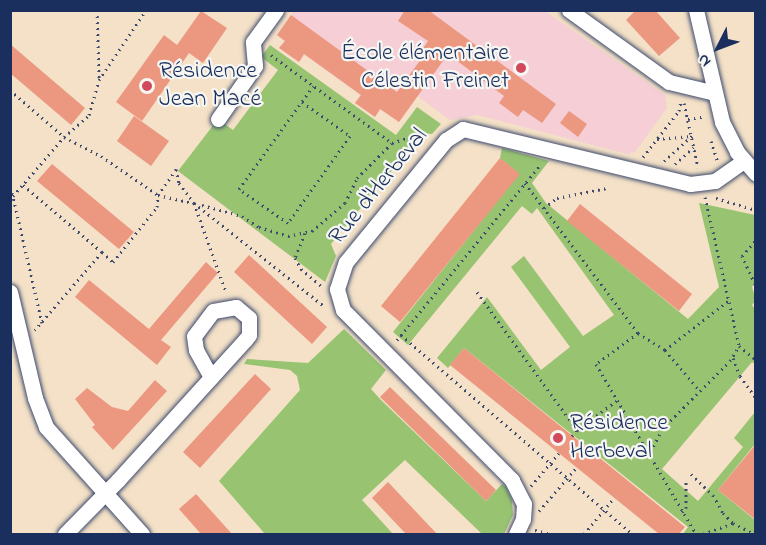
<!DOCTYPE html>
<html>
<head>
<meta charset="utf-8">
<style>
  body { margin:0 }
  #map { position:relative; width:766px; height:545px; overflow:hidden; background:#f4e1c7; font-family:"Indie Flower",sans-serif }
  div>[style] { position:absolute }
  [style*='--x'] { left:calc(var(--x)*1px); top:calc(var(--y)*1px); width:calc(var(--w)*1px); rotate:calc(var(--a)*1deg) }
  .built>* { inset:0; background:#f6cfd6 }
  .green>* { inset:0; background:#98c472 }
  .building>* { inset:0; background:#ec9780 }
  .path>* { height:3px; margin-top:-1.5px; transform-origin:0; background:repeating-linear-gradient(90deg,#3c4a6e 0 1.5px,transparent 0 6px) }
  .roads { filter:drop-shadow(0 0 2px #3c4a6e) drop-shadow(0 0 2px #3c4a6e) }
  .street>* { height:15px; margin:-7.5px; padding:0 7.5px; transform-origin:7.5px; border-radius:7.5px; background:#fff }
  .dots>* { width:16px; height:16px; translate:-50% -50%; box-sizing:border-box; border:3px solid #f6f6f2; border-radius:50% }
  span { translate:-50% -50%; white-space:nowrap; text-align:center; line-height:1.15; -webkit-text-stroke:4.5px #f6f6f2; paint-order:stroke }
  .poi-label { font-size:24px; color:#1b2f5e }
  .right { translate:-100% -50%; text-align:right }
  .left { translate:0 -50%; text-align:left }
  .street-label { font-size:24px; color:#1b2f5e }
  .frame { position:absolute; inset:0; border:12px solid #1b2f5e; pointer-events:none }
  .north { position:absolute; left:688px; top:18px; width:60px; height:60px; -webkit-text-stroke:4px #f6f6f2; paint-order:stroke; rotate:228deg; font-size:16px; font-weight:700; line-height:24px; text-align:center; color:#1b2f5e }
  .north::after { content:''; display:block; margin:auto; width:21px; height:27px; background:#1b2f5e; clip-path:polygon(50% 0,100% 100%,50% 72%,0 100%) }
</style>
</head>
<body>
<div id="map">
  <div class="built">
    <div style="clip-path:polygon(294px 11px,545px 11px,665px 95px,667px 108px,635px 152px,627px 154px,477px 115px,450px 120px,402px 85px,413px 103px,399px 122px,381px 109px,375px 117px,355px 103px,360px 95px,305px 55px,299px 62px,279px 48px,284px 41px,277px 35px)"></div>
  </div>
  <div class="green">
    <div style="clip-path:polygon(270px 45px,396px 135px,417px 107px,441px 124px,432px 134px,423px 133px,331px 244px,336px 256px,325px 282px,178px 171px,218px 119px,233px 130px,278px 70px,261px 57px)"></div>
    <div style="clip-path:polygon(502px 148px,549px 161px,532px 183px,546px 203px,688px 319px,719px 287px,699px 203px,755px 215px,755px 283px,752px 287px,756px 300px,752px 305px,755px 309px,755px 364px,752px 362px,662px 469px,698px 501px,743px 447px,734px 438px,755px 412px,755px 444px,718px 490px,755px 520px,755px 534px,683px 534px,688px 527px,464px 348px,448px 368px,437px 358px,487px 297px,541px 370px,570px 347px,511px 267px,524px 256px,583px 336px,614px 315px,537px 208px,532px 214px,522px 206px,408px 345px,393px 332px,519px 174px,500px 158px)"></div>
    <div style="clip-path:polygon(344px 329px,386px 370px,371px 389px,381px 400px,486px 501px,502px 484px,506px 487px,512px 500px,513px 515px,504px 534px,482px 534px,405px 460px,362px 500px,393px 534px,265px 534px,219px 481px,300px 390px,297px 376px,290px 370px,244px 364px,247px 359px,308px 363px)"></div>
  </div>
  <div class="building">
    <div style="clip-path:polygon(405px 10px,428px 10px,556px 104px,542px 123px,523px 110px,518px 117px,499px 103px,504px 96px,448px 54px,399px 122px,380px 109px,375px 117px,355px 103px,361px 95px,304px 54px,299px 62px,279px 48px,285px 41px,277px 35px,291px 15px,397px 92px,427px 51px,423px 48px,428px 41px,398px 21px)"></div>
    <div style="clip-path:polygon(636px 10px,655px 10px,680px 38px,659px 56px,626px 20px)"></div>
    <div style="clip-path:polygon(201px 11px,227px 28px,203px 63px,189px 53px,142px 121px,116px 102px,164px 35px,177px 45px)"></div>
    <div style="clip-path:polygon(10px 44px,85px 108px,71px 125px,10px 73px)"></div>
    <div style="clip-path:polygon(569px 111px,587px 124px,578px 137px,560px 123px)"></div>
    <div style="clip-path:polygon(134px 116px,169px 141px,151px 166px,117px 141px)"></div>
    <div style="clip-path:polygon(500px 158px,520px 174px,400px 322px,381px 306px)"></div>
    <div style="clip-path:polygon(52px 164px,134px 232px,119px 249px,37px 181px)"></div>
    <div style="clip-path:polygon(580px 204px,692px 294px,679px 311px,567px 221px)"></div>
    <div style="clip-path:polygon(249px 255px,327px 327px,312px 344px,234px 272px)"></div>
    <div style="clip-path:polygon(206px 262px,218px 273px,161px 340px,171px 347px,157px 365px,75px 297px,89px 280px,149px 329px)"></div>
    <div style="clip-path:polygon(464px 348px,685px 527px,679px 534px,659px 534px,450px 365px)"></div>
    <div style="clip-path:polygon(255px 374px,271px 389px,200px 468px,183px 452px)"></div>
    <div style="clip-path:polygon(155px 380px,167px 391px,113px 450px,92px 427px,95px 425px,75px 399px,87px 388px,112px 407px,128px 411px)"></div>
    <div style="clip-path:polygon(390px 387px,496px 490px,486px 501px,380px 397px)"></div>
    <div style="clip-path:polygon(756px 444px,756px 520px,718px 490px)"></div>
    <div style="clip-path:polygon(388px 482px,437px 534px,406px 534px,372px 498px)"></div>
    <div style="clip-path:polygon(196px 494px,232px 534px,201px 534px,179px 509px)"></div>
  </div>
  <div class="path">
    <div style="--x:97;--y:10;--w:69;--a:88.3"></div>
    <div style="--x:271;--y:55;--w:150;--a:36"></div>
    <div style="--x:392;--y:143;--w:24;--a:-19"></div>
    <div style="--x:415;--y:135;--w:15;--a:0"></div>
    <div style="--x:10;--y:90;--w:72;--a:41"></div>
    <div style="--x:64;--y:137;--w:42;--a:27.2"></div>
    <div style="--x:101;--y:156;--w:69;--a:34.4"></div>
    <div style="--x:158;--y:195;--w:37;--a:13"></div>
    <div style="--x:194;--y:203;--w:95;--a:70.2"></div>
    <div style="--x:302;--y:102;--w:59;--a:35.3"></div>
    <div style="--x:350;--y:136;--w:107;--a:125.5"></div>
    <div style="--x:288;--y:223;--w:60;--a:-145.2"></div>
    <div style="--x:239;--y:189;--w:127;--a:-54.3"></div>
    <div style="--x:684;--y:103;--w:66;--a:77.7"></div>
    <div style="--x:688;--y:119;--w:18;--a:-9"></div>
    <div style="--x:657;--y:139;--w:34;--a:-5"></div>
    <div style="--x:711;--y:141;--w:20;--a:72"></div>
    <div style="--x:643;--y:157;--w:58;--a:-52"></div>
    <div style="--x:679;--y:111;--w:10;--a:-79"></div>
    <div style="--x:664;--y:161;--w:38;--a:-42"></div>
    <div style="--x:675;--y:164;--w:25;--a:-42"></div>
    <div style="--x:525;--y:183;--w:188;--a:53"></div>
    <div style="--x:638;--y:333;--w:52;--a:143.6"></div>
    <div style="--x:596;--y:364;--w:197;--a:59.5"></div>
    <div style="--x:23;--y:185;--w:104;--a:40.3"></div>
    <div style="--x:102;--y:252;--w:103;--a:130.7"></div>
    <div style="--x:10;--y:187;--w:9;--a:72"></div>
    <div style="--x:705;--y:197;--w:153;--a:77.1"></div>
    <div style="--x:739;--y:346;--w:22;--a:39"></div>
    <div style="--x:716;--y:198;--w:42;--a:16.7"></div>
    <div style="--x:202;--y:205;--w:41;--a:15.4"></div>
    <div style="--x:242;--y:216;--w:20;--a:33"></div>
    <div style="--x:259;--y:227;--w:30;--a:17"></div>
    <div style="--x:288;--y:236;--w:25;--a:-12"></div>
    <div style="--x:312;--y:231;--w:43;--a:-40.3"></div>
    <div style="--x:345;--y:203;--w:28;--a:-64"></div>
    <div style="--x:357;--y:178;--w:49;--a:-45"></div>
    <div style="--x:544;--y:208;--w:16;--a:-38"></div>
    <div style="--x:557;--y:198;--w:51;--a:-11.3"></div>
    <div style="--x:305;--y:233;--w:27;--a:112"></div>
    <div style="--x:295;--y:258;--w:13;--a:61"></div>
    <div style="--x:301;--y:269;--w:26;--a:40"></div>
    <div style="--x:102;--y:252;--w:15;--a:42"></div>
    <div style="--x:113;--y:262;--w:70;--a:-51.3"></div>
    <div style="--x:157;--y:207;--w:12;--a:-85"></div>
    <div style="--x:158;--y:195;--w:32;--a:-55"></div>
    <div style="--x:176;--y:169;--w:14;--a:78"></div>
    <div style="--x:179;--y:183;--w:25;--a:53"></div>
    <div style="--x:194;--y:203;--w:167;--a:38.4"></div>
    <div style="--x:755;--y:284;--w:31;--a:-115"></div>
    <div style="--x:742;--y:256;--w:21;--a:-49"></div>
    <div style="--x:477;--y:292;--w:170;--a:54.1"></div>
    <div style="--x:577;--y:430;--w:49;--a:-36.6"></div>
    <div style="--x:42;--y:323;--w:130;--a:-102.9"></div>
    <div style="--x:13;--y:196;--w:78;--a:-49.2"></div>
    <div style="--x:64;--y:137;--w:33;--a:-41"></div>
    <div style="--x:89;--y:115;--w:36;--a:-74"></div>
    <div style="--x:99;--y:80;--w:84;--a:-56.1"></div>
    <div style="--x:638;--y:333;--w:32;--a:32"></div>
    <div style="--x:665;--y:350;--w:52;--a:49.6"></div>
    <div style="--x:401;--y:335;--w:305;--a:40.7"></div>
    <div style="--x:397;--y:340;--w:227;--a:-50.7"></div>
    <div style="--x:665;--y:350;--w:80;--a:-37.9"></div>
    <div style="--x:733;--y:358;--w:19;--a:69"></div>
    <div style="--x:740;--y:376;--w:27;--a:54"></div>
    <div style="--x:572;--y:436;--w:8;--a:-50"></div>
    <div style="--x:648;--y:457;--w:31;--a:-63"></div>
    <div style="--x:662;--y:429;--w:96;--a:-45"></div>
    <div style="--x:730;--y:361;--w:17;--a:-59"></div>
    <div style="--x:691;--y:474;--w:30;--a:44"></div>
    <div style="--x:713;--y:495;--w:21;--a:61"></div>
    <div style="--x:723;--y:513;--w:14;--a:45"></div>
    <div style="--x:733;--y:523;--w:25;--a:27"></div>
    <div style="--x:531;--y:486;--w:43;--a:-49.7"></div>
    <div style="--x:539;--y:511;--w:58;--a:-49.2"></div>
    <div style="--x:682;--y:512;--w:6;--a:-45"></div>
    <div style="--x:686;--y:508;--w:28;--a:-90"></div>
    <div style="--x:535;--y:530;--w:16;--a:14"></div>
    <div style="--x:584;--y:534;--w:47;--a:-50.2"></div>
    <div style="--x:703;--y:534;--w:32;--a:-20"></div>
  </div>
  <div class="roads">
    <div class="street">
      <div style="--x:569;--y:10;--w:123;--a:35.8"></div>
      <div style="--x:669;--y:82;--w:47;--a:13.4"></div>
      <div style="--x:696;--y:10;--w:115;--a:76.9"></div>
      <div style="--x:722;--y:122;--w:34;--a:63"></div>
      <div style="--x:737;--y:152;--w:29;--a:49"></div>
      <div style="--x:218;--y:119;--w:65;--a:-55.1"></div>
      <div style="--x:255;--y:66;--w:24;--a:-95"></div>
      <div style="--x:253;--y:42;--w:39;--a:-54"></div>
      <div style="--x:10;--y:292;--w:109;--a:76.7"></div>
      <div style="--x:35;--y:398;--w:31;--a:69"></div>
      <div style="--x:46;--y:427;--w:144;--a:48.1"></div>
      <div style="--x:65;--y:534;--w:76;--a:-45.5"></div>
      <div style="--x:118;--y:480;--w:189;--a:-47.8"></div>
      <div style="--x:245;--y:340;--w:6;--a:-51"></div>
      <div style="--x:249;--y:335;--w:17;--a:-90"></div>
      <div style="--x:249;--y:318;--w:17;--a:-140"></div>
      <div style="--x:236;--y:307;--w:23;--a:170"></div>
      <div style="--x:213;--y:311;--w:31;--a:127"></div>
      <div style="--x:194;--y:336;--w:14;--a:82"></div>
      <div style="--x:196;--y:350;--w:31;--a:61"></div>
      <div style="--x:516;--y:534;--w:17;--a:-65"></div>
      <div style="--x:523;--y:519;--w:15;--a:-86"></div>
      <div style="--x:524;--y:504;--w:27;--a:-117"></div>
      <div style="--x:512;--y:480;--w:240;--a:-134.8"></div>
      <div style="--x:343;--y:310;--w:22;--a:-106"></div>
      <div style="--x:337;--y:289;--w:28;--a:-72"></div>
      <div style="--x:346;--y:262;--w:158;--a:-50.7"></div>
      <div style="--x:446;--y:140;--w:20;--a:-33"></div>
      <div style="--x:463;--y:129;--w:234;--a:13.6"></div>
      <div style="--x:690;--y:184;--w:25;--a:-7"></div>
      <div style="--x:715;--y:181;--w:35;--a:-35"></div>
    </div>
  </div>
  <div class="dots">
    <div style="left:521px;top:68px;background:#d1495b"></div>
    <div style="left:147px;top:86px;background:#d1495b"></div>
    <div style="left:558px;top:438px;background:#d1495b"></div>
  </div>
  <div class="poi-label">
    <span class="right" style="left:509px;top:68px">École élémentaire<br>Célestin Freinet</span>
    <span class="left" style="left:159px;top:86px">Résidence<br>Jean Macé</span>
    <span class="left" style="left:570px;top:438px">Résidence<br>Herbeval</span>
  </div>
  <div class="street-label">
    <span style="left:379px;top:187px;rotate:-51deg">Rue d'Herbeval</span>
  </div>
  <div class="frame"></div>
  <div class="north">N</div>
</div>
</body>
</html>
